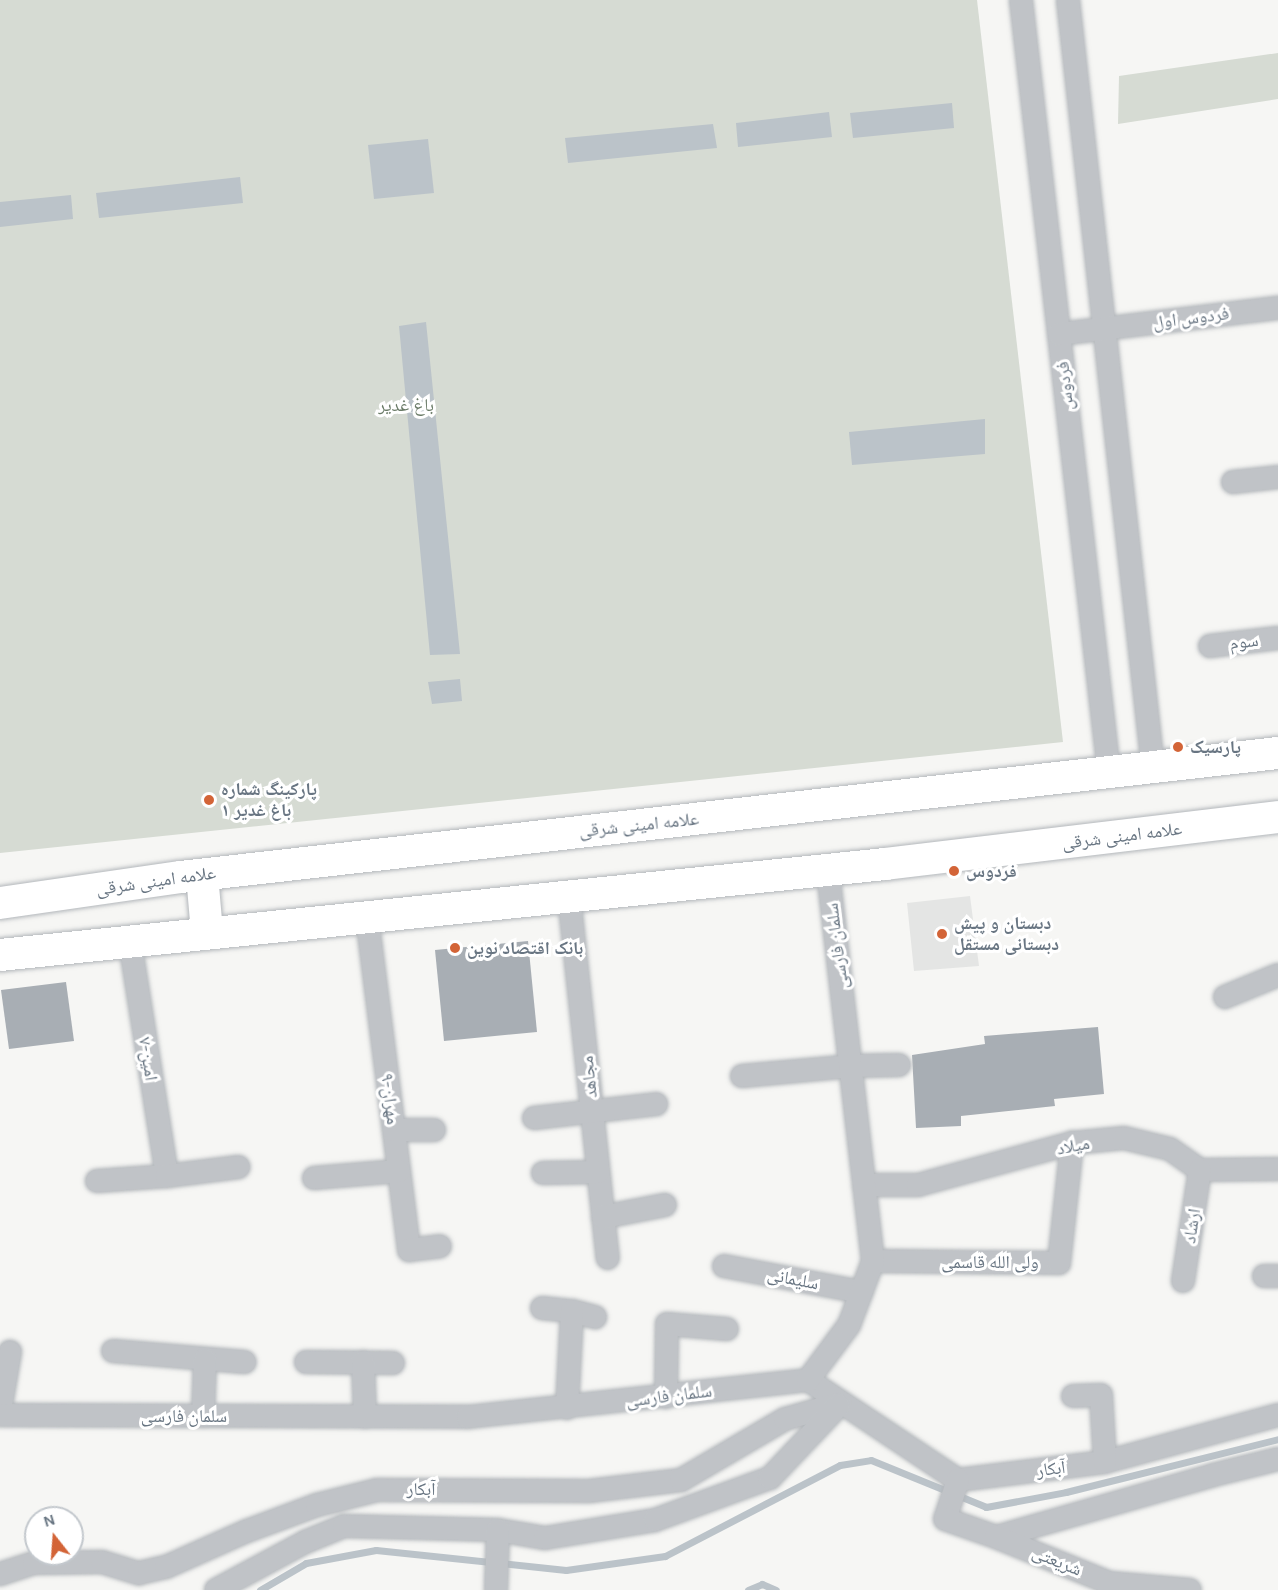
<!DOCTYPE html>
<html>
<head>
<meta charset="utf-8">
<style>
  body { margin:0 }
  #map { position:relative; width:1278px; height:1590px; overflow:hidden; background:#f6f6f4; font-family:Karla,"Noto Naskh Arabic",sans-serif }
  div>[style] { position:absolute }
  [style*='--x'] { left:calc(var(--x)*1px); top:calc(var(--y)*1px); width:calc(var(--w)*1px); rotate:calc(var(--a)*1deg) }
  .built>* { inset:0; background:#e4e5e4 }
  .green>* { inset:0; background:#d6dbd3 }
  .water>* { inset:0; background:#bbc3c9 }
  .stream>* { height:7px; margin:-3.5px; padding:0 3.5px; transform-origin:3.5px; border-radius:3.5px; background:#bbc3c9 }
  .building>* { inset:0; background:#a8aeb4 }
  .roads { filter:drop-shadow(0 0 2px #b3b7bb) drop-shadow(0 0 2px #b3b7bb) }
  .street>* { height:22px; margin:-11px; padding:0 11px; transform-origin:11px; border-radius:11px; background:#c0c3c7 }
  .secondary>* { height:32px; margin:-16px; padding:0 16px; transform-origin:16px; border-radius:16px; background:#fff }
  .dots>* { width:16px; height:16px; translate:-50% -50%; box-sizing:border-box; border:3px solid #fff; border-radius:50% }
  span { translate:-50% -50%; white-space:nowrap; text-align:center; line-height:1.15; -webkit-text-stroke:6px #fff; paint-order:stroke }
  .street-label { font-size:18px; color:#687582 }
  .park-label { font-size:18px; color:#697a66 }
  .poi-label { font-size:18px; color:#687582; font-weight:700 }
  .left { translate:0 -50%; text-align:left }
  .north { position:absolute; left:24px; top:1506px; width:60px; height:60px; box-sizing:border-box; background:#fff; border:2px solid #c3c8cd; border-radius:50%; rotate:343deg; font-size:16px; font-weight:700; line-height:24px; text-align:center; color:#687582 }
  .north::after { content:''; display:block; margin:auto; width:21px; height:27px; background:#d36437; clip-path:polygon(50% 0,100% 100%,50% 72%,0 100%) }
</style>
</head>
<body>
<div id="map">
  <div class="built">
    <div style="clip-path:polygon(970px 896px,979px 966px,914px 971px,907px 903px)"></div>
  </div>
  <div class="green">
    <div style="clip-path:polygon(0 0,977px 0,1063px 742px,0 853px)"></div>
    <div style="clip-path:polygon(1278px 53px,1278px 99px,1118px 124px,1119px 76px)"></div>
  </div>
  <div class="water">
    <div style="clip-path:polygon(952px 103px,954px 128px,853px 138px,850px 113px)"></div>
    <div style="clip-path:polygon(829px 112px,832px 137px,738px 147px,736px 123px)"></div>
    <div style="clip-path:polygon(713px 124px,717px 148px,568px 163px,565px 138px)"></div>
    <div style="clip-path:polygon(428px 139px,434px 193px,374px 199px,368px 145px)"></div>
    <div style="clip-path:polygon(240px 177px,243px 203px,99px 218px,96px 193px)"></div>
    <div style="clip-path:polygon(71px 195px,73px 219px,0 227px,0 202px)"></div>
    <div style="clip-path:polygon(426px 322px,460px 654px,430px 655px,399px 326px)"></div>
    <div style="clip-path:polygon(985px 419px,985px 454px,852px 465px,849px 432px)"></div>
    <div style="clip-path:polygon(460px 679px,462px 701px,432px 704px,428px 682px)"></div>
  </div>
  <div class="stream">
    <div style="--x:260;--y:1590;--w:53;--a:-30.4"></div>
    <div style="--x:306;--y:1563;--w:71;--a:-10.5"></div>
    <div style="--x:376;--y:1550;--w:191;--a:6"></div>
    <div style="--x:566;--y:1570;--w:100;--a:-8"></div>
    <div style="--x:665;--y:1556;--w:197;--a:-27.5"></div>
    <div style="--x:840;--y:1465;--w:31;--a:-9"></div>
    <div style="--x:871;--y:1460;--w:124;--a:22.2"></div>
    <div style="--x:986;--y:1507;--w:81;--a:-10.6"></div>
    <div style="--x:1066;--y:1492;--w:219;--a:-14"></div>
    <div style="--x:748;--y:1590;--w:15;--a:-23"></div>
    <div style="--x:762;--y:1584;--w:15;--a:23"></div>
  </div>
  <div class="building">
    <div style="clip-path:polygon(528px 941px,537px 1032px,444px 1041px,435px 950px)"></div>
    <div style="clip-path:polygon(66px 982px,74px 1041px,9px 1049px,1px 990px)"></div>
    <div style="clip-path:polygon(1098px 1027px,1104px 1094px,1054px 1099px,1055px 1106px,961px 1116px,961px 1126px,916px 1128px,912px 1055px,985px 1044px,984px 1036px)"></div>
  </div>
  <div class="roads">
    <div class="street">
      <div style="--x:1021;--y:0;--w:777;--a:83.5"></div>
      <div style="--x:1068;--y:0;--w:772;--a:83.68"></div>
      <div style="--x:1059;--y:334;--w:221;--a:-6.8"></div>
      <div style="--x:1233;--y:482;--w:45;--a:-6.3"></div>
      <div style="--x:1210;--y:646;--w:68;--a:-6.7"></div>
      <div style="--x:569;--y:896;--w:364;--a:83.9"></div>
      <div style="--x:367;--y:917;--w:336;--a:82.8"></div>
      <div style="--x:409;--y:1250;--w:31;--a:-7"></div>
      <div style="--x:130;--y:942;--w:237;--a:81"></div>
      <div style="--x:1225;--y:997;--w:57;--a:-22.5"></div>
      <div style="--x:742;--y:1076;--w:109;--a:-5.2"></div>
      <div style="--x:851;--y:1066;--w:48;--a:-1.2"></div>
      <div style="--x:534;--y:1118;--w:123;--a:-6.5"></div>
      <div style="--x:394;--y:1130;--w:40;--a:0"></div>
      <div style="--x:543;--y:1173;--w:55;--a:-1"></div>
      <div style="--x:314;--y:1178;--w:85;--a:-4.7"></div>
      <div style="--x:97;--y:1181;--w:70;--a:-4.1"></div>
      <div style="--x:167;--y:1176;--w:72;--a:-7.2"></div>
      <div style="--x:864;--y:1185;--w:54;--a:0"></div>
      <div style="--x:918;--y:1185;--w:160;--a:-15.3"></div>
      <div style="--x:1072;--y:1143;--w:52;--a:-5.5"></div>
      <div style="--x:1124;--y:1138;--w:47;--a:13.4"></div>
      <div style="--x:1170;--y:1149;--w:37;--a:35"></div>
      <div style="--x:1200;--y:1170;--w:78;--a:-0.7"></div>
      <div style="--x:603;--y:1217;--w:63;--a:-11"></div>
      <div style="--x:873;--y:1261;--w:186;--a:0.6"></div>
      <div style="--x:1059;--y:1263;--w:121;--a:-83.8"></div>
      <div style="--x:724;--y:1266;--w:140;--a:10.7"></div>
      <div style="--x:1264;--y:1276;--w:14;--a:0"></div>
      <div style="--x:1183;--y:1281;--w:112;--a:-81.3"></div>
      <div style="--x:542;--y:1308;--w:30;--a:6"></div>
      <div style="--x:572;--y:1311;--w:24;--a:15"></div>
      <div style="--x:113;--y:1351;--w:132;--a:4.8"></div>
      <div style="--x:306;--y:1362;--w:87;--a:0.7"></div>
      <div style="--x:363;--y:1362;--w:55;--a:87.9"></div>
      <div style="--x:808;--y:1380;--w:180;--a:33.7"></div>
      <div style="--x:958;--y:1480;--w:148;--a:-7"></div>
      <div style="--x:1105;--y:1462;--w:179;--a:-15.2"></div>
      <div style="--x:1073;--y:1396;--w:28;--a:-2"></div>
      <div style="--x:1101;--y:1395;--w:67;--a:86.6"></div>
      <div style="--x:666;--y:1397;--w:73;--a:-89.2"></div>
      <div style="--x:667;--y:1324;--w:60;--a:4.8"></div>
      <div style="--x:567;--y:1408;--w:97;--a:-87"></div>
      <div style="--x:0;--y:1411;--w:60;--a:-80.4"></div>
      <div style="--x:0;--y:1415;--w:468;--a:0.2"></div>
      <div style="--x:468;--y:1417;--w:342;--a:-6.2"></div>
      <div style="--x:808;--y:1380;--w:69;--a:-53.3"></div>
      <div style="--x:849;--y:1325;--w:68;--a:-69.4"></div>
      <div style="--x:873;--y:1261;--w:394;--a:-96.6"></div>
      <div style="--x:203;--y:1416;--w:56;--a:-88"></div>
      <div style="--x:958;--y:1480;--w:41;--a:108.4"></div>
      <div style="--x:945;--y:1519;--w:54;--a:19.4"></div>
      <div style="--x:996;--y:1537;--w:226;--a:-15.9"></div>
      <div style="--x:1213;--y:1475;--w:67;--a:-13.8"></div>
      <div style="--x:996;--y:1537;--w:123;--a:22"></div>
      <div style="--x:1110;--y:1583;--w:80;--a:5"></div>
      <div style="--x:0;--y:1574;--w:36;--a:-18"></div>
      <div style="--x:34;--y:1563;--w:68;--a:-0.8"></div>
      <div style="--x:102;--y:1562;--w:39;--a:17"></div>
      <div style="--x:139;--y:1573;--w:28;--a:-13"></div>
      <div style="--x:166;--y:1567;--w:89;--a:-24"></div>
      <div style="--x:247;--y:1531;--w:75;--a:-20.4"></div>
      <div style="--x:317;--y:1505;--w:62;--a:-14"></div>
      <div style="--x:377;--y:1490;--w:212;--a:0.3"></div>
      <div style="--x:589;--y:1491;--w:93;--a:-6.8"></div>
      <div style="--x:681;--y:1480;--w:121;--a:-30.4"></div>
      <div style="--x:785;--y:1419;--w:58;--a:-15.9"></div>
      <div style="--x:216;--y:1590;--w:101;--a:-28.3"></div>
      <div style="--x:305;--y:1542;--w:42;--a:-22.3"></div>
      <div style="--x:344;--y:1526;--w:154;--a:1.5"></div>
      <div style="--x:498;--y:1530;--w:48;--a:9.7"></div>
      <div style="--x:545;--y:1538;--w:111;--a:-9.3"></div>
      <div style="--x:655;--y:1520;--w:122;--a:-20.1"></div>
      <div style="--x:770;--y:1478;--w:100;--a:-46.6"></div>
      <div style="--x:496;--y:1590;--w:60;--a:-88.1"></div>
    </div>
    <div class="secondary">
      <div style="--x:202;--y:875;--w:57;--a:85"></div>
      <div style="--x:0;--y:903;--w:183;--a:-8.2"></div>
      <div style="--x:181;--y:877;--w:1104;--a:-6.45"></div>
      <div style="--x:0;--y:955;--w:890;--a:-5.87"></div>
      <div style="--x:885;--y:864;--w:396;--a:-6.8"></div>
    </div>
  </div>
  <div class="dots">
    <div style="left:1178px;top:747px;background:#d36437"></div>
    <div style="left:209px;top:800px;background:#d36437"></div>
    <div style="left:954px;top:871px;background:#d36437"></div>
    <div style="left:942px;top:934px;background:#d36437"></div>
    <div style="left:455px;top:948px;background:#d36437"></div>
  </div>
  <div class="street-label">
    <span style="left:1191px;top:318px;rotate:-7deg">فردوس اول</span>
    <span style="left:1065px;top:386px;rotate:-96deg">فردوس</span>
    <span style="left:1244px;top:642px;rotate:-7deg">سوم</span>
    <span style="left:639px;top:825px;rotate:-6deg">علامه امینی شرقی</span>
    <span style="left:1122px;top:836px;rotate:-7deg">علامه امینی شرقی</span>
    <span style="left:156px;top:881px;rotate:-8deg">علامه امینی شرقی</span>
    <span style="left:837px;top:946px;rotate:-97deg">سلمان فارسی</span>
    <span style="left:148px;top:1059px;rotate:81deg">۷-امین</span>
    <span style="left:589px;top:1077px;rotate:-96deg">مجاهد</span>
    <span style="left:390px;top:1099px;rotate:83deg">۹-مهران</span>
    <span style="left:1073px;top:1146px;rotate:-11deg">میلاد</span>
    <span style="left:1192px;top:1226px;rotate:-81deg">ارشاد</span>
    <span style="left:990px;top:1262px">ولی الله قاسمی</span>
    <span style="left:793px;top:1279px;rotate:11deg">سلیمانی</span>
    <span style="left:669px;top:1396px;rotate:-7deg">سلمان فارسی</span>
    <span style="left:184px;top:1416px">سلمان فارسی</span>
    <span style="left:1051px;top:1469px;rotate:-7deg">آبکار</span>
    <span style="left:421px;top:1489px">آبکار</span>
    <span style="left:1057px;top:1561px;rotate:22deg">شریعتی</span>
  </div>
  <div class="park-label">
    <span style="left:406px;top:405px">باغ غدیر</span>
  </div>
  <div class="poi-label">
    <span class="left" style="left:1190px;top:747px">پارسیک</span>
    <span class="left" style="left:221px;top:800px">پارکینگ شماره<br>۱ باغ غدیر</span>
    <span class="left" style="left:966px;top:871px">فردوس</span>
    <span class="left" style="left:954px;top:934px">دبستان و پیش<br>دبستانی مستقل</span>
    <span class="left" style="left:467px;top:948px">بانک اقتصاد نوین</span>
  </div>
  <div class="north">N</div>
</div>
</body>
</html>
